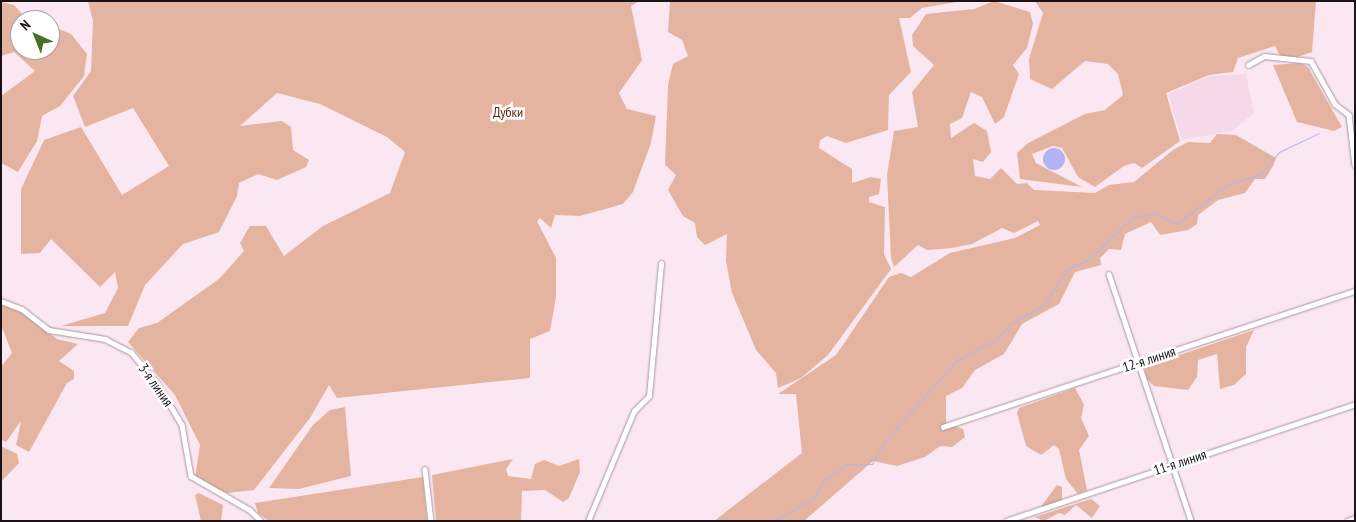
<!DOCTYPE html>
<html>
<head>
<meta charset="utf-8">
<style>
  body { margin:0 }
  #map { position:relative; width:1356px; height:522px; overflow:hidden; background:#fbe7f2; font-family:"PT Sans Narrow",sans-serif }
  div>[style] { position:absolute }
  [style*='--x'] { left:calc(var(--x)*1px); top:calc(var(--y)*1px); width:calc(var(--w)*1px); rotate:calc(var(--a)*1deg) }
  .built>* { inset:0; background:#f5d9e8 }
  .green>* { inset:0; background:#e4b4a0 }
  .water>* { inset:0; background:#b3b2f3 }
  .round { border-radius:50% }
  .stream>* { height:1px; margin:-0.5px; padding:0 0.5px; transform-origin:0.5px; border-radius:0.5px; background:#b3b2f3 }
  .roads { filter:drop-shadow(0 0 1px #a896a0) drop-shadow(0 0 1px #a896a0) }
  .minor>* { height:4.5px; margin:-2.25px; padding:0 2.25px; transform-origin:2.25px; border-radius:2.25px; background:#fff }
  span { translate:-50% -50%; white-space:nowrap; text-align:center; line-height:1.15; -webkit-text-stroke:5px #fff; paint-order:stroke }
  .park-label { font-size:14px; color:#632505 }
  .street-label { font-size:14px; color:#191216 }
  .frame { position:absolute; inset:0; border:2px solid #191216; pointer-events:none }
  .north { position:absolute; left:10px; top:10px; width:50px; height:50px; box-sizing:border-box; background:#fff; border:1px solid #a3a0a2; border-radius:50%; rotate:316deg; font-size:14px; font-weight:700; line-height:20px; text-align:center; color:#191216 }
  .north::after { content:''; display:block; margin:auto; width:18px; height:22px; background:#4c6f28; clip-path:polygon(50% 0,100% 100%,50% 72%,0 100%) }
</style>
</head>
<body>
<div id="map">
  <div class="built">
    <div style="clip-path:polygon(1246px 74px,1254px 113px,1232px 131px,1182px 140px,1168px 94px,1210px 76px)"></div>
  </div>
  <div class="green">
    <div style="clip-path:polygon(88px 1px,639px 1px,631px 6px,642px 60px,619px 93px,627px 109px,656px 116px,651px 143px,633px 192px,623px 204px,580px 216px,555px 215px,551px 228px,540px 218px,537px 221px,556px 258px,556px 297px,550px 331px,530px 339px,530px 378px,337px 398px,329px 385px,310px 418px,254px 490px,227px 493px,195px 478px,200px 445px,175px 395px,128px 342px,139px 328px,157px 323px,219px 279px,244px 251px,240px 243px,250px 226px,266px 226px,284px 256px,323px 226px,390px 193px,405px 152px,387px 137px,320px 104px,277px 93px,240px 126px,282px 121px,291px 127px,293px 150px,309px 160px,306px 167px,277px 180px,258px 174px,239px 183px,237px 196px,219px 232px,183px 244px,145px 285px,128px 326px,61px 326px,105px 313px,118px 288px,115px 272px,100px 287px,51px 239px,40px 253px,21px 254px,21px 189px,44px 140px,81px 127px,122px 195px,169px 166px,133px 108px,85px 127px,73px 96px,91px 71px,93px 21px)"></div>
    <div style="clip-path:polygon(670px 1px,963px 1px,922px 8px,910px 18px,899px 18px,911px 72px,889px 95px,888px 130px,846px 143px,827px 136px,820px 140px,819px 148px,852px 169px,852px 183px,871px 177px,881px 179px,879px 194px,869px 197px,869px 202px,885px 207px,884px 254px,891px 269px,828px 355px,801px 378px,778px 388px,776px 373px,756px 350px,732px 293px,726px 261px,727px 234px,705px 245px,697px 237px,695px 223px,683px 216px,668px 190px,676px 175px,665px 165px,668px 85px,673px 64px,688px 56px,682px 40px,668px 32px)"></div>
    <div style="clip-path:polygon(994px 1px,1030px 12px,1033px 24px,1027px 48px,1013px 65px,1019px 74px,1004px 117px,995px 124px,982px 97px,971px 92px,962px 118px,950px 124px,951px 138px,974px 123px,987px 131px,991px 152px,983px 162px,973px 159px,975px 176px,990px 179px,1001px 168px,1017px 184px,1027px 183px,1034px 190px,1095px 193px,1109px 185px,1134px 182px,1173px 150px,1188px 142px,1210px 143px,1217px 134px,1236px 135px,1276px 158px,1273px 166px,1265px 179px,1255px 179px,1245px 193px,1218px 200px,1198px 215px,1197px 224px,1188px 230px,1160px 235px,1151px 222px,1125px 234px,1121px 250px,1109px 249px,1100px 258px,1101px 265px,1075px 272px,1059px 304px,1022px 324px,1004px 354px,975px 370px,962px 388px,946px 396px,946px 423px,963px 429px,965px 437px,952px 447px,940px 446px,925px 457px,897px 466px,873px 461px,804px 521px,714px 521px,802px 453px,796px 394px,778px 394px,836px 355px,889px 277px,901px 273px,911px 277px,950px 253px,1015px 238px,1040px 225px,1038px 221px,1014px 233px,1002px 228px,972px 244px,952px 248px,927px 250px,918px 245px,894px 267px,891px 258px,887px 175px,894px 131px,918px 127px,912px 92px,934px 65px,913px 46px,912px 35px,926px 14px,974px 9px)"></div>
    <div style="clip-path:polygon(1035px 1px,1316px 1px,1312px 52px,1294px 58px,1280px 56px,1275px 46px,1238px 58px,1233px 72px,1209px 75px,1166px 93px,1180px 141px,1142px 168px,1134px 163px,1124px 166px,1095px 187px,1078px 177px,1062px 148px,1053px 146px,1032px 154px,1036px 163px,1082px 187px,1020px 179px,1017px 153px,1028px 143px,1085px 114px,1105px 110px,1123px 95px,1118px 74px,1108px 64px,1085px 61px,1052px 89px,1030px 79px,1029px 59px,1043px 13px)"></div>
    <div style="clip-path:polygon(1px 2px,14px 5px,27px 20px,20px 20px,20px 50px,50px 50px,50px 31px,59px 29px,71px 34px,87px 54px,84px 76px,60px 106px,42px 116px,37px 141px,18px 172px,1px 163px,1px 96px,35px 71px,14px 52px,1px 56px)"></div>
    <div style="clip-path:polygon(1301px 63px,1308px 67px,1342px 127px,1334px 131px,1297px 122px,1273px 65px)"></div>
    <div style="clip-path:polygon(1px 304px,19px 309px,57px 339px,78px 344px,59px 361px,74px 371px,74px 379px,67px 383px,29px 452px,16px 445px,21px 421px,6px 442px,1px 440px,1px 367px,12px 353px,1px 325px)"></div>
    <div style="clip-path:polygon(1254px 330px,1246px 347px,1246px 374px,1234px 385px,1220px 389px,1217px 354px,1198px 360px,1197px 377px,1188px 390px,1154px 386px,1147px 379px,1144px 367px)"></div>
    <div style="clip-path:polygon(1075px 388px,1084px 405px,1081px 418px,1089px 436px,1079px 450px,1087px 490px,1078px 494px,1066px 479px,1059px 449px,1054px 445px,1041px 455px,1026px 446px,1017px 413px,1019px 408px)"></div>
    <div style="clip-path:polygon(345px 407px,351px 476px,299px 489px,269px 488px,313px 425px,330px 410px)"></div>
    <div style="clip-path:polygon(1px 446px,17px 454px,19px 463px,1px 482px)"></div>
    <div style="clip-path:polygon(513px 459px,506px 469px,508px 476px,531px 479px,535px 464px,544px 460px,559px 466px,579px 459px,580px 472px,569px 498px,563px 502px,545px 490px,522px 491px,521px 521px,436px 521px,432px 475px)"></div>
    <div style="clip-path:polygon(423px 477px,427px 521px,269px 521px,258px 513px,255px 503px)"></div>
    <div style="clip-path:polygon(1057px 485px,1062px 487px,1062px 500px,1037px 512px)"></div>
    <div style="clip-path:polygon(199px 493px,223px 505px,221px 521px,201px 521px,195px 495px)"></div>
    <div style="clip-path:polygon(1091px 499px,1100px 506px,1092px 518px,1076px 505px,1065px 515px,1059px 513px,1044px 521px,1035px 517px)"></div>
  </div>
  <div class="water">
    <div class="round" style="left:1043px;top:148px;width:22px;height:22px"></div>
  </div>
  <div class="stream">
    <div style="--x:1354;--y:136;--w:1;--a:0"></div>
    <div style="--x:773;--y:521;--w:47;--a:-29.3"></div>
    <div style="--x:814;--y:498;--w:19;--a:-62"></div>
    <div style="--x:823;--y:481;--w:29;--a:-35"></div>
    <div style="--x:847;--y:464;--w:25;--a:0"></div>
    <div style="--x:872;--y:464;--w:26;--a:-61"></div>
    <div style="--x:885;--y:441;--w:108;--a:-48.4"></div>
    <div style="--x:957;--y:360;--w:45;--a:-27.7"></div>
    <div style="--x:997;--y:339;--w:18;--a:-49"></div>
    <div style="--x:1009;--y:325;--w:39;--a:-30"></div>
    <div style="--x:1043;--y:305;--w:44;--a:-55.2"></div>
    <div style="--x:1068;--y:269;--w:23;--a:-25"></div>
    <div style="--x:1089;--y:259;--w:61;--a:-43.7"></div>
    <div style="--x:1133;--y:217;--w:23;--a:-10"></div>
    <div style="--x:1156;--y:213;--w:23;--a:29"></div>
    <div style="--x:1176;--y:224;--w:64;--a:-37.4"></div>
    <div style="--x:1227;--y:185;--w:35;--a:-18"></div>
    <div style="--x:1260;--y:174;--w:29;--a:-49"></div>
    <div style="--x:1279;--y:152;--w:44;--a:-25.4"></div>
  </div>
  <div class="roads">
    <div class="minor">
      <div style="--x:1248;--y:65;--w:18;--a:-29"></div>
      <div style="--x:1264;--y:56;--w:47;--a:6.1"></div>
      <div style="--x:1311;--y:61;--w:49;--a:60.8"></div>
      <div style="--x:1335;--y:104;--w:18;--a:38"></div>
      <div style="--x:1349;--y:115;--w:50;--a:83.2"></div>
      <div style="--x:1109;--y:274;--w:260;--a:71.6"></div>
      <div style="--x:1;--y:301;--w:22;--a:21"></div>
      <div style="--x:22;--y:309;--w:34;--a:38"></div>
      <div style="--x:49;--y:330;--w:57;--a:9.1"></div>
      <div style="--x:105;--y:339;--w:29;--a:27"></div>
      <div style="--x:131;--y:352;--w:40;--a:50"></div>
      <div style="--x:157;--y:383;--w:49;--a:59.2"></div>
      <div style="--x:182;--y:425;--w:52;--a:80"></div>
      <div style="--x:191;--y:476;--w:68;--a:30"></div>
      <div style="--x:250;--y:510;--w:16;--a:45"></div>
      <div style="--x:943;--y:427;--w:434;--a:-18.3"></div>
      <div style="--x:425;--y:469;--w:52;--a:83.4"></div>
      <div style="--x:588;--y:521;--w:119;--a:-67.3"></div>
      <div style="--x:634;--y:411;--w:21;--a:-45"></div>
      <div style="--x:649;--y:396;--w:133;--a:-84.8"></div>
      <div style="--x:1006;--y:521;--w:368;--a:-18.5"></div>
      <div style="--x:1347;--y:521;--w:9;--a:-21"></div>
    </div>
  </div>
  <div class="park-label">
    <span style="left:508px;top:112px">Дубки</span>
  </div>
  <div class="street-label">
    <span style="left:1149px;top:359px;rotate:-18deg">12-я линия</span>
    <span style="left:156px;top:385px;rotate:55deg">3-я линия</span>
    <span style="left:1180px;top:462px;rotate:-18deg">11-я линия</span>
  </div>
  <div class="frame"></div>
  <div class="north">N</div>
</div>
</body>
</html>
